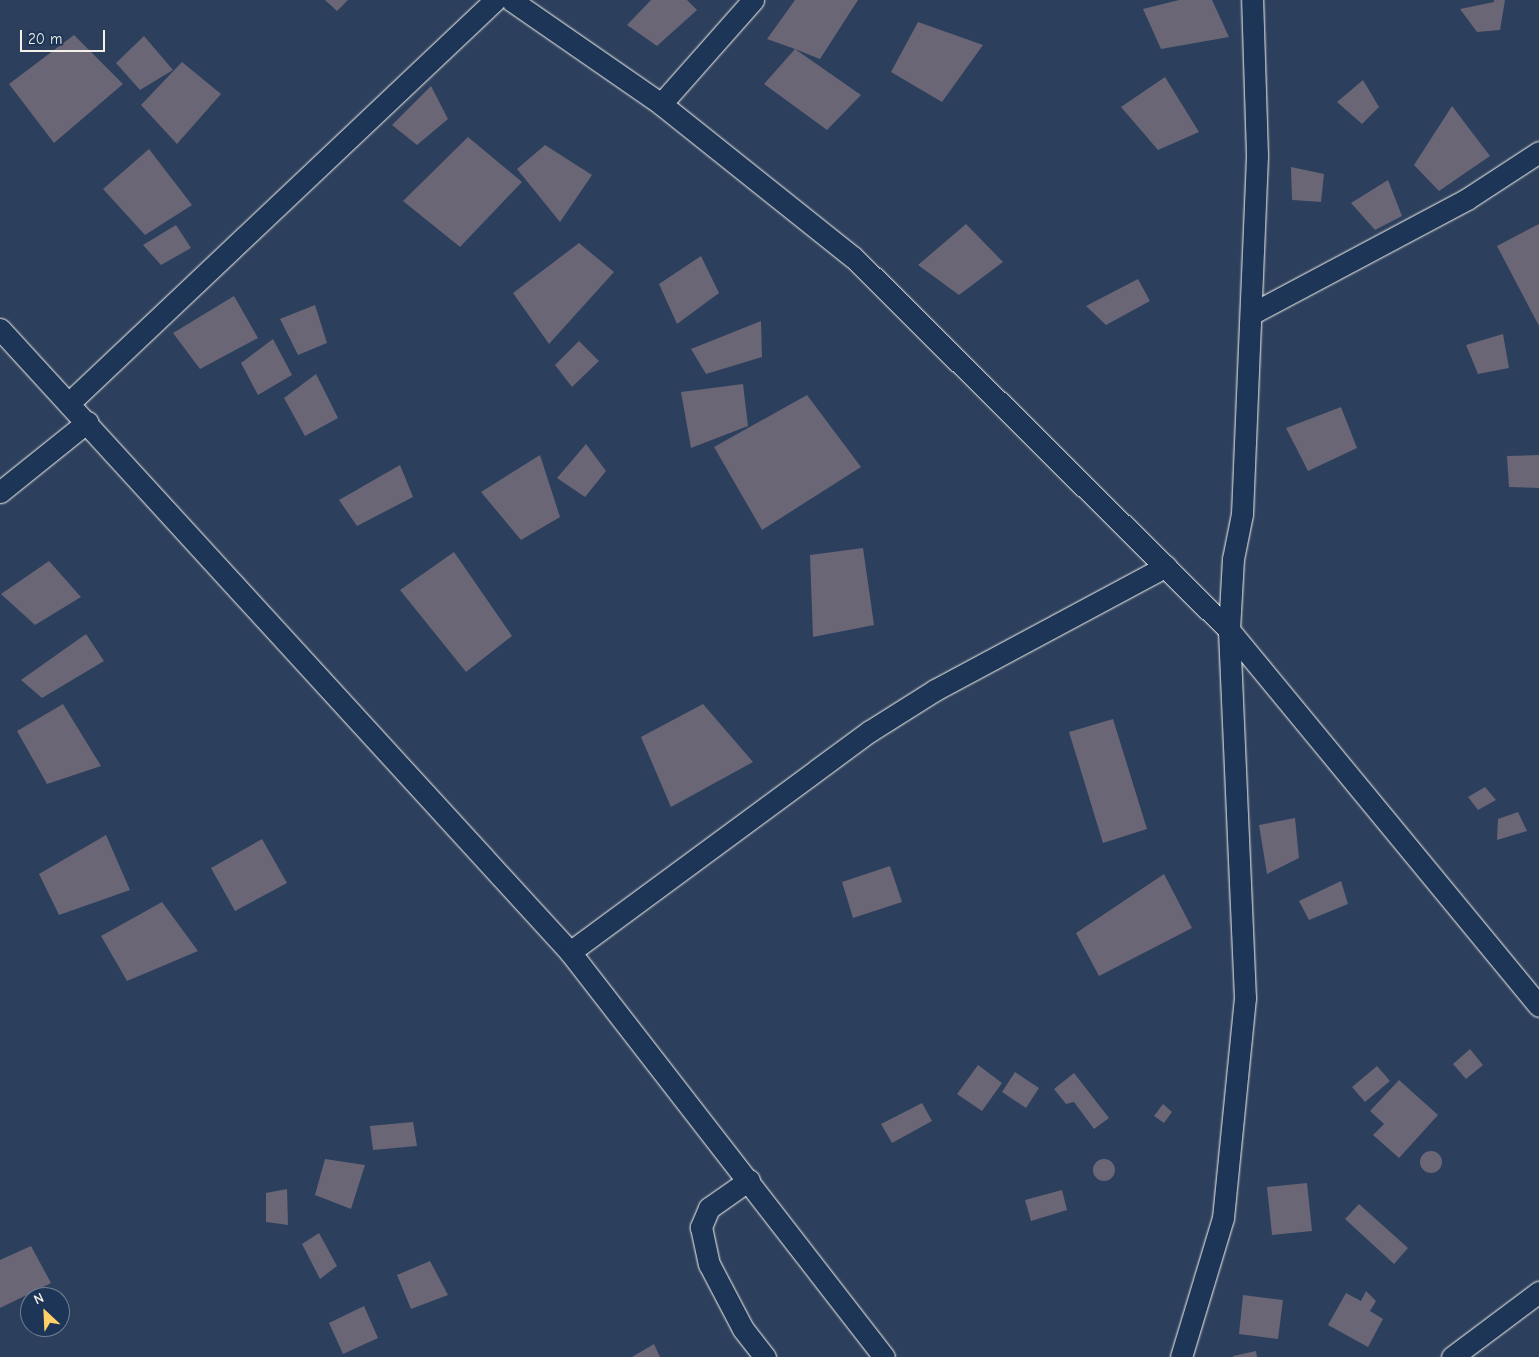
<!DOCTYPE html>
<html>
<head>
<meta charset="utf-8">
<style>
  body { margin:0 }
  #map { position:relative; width:1539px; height:1357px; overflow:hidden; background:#2c3f5d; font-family:"Comic Neue",sans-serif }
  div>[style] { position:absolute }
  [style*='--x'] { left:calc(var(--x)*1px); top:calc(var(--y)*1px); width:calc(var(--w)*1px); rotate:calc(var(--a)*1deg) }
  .building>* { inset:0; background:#6a6675 }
  .round { border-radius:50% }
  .roads { filter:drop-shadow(0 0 1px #f4f1e8) drop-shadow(0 0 1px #f4f1e8) }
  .minor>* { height:21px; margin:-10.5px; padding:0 10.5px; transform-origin:10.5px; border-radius:10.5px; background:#1d3557 }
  span { translate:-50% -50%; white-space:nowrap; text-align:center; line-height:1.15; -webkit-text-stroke:4px #1d3557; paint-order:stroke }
  .north { position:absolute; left:20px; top:1287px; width:50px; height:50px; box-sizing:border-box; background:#1d3557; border:1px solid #738091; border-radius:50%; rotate:335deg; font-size:14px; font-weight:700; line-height:20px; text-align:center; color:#f4f1e8 }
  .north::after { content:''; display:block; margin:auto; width:18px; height:22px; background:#ffd166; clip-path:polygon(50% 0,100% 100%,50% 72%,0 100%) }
  .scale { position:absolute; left:20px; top:30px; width:85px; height:22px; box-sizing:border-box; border:2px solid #f4f1e8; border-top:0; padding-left:6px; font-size:15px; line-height:18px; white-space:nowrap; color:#f4f1e8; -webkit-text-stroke:4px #1d3557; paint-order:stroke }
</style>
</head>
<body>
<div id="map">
  <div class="building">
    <div style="clip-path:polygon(325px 0,348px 0,337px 11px)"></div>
    <div style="clip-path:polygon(651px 0,687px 0,697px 10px,657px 46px,627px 25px)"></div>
    <div style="clip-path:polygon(795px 0,858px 0,820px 59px,795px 49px,861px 95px,827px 130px,764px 84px,795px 49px,767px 39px)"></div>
    <div style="clip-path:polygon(1179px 0,1212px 0,1229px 37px,1161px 49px,1143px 9px)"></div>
    <div style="clip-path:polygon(1494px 0,1505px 0,1500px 30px,1477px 32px,1460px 9px,1494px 2px)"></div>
    <div style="clip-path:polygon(918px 22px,983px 45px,942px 102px,891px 72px)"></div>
    <div style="clip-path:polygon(74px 35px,123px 84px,54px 143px,9px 84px)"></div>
    <div style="clip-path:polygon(144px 36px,173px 70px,140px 90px,116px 63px)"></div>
    <div style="clip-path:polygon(182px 62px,221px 94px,177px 144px,141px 105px)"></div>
    <div style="clip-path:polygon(1165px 77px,1199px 132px,1158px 150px,1121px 107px)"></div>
    <div style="clip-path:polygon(1363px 80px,1379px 107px,1362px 124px,1337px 102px)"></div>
    <div style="clip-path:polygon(431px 86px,448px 119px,417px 145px,392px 125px)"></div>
    <div style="clip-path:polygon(1452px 106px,1490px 156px,1439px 191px,1414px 165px)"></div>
    <div style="clip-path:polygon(468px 137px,522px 182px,460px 247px,403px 201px)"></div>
    <div style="clip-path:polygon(545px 145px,592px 175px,560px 222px,517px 169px)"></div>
    <div style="clip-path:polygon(149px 149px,192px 205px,145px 235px,103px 189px)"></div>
    <div style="clip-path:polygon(1291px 167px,1324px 174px,1321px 202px,1292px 200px)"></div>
    <div style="clip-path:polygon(1388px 180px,1402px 216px,1375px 230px,1351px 203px)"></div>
    <div style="clip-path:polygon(966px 224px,1003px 262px,959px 295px,918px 265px)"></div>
    <div style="clip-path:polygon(1539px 224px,1539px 326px,1497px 246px)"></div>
    <div style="clip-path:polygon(176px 225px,191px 248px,161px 265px,143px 245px)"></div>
    <div style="clip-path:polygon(579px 243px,614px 272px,549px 344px,513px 293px)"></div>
    <div style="clip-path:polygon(701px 256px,719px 293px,677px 324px,659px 284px)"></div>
    <div style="clip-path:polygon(1138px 279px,1150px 301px,1106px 325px,1086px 306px)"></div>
    <div style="clip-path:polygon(234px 296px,258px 338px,200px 369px,173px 333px)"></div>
    <div style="clip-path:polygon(315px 305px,327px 343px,298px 355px,280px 319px)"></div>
    <div style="clip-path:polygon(761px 321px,762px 357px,706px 374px,691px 349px)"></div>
    <div style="clip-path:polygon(1503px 334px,1509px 368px,1478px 374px,1466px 345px)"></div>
    <div style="clip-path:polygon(273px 339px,292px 375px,258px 395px,241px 363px)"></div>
    <div style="clip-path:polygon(579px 341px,599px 361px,572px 387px,555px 365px)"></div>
    <div style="clip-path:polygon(316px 374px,338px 418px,305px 436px,284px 398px)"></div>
    <div style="clip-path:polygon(743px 384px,748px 426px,691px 448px,681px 392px)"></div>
    <div style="clip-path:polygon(807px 395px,861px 467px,762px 530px,714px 447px)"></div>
    <div style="clip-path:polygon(1341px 407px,1357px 448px,1308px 471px,1286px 428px)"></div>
    <div style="clip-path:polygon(586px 444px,606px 471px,585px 497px,557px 478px)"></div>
    <div style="clip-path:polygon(540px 455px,560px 517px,521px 540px,481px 492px)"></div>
    <div style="clip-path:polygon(1539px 455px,1539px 488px,1509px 487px,1507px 456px)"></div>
    <div style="clip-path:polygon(400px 465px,413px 497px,357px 526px,339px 500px)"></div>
    <div style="clip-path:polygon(863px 548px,874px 625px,813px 637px,810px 555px)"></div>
    <div style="clip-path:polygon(454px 552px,512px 636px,466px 672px,400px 590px)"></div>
    <div style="clip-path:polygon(49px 561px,81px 597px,35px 625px,1px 594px)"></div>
    <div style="clip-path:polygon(86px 634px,104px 661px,42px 698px,21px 680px)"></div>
    <div style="clip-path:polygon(63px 704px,101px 766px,47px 784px,17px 731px)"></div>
    <div style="clip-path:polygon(703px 704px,753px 762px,671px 807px,641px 737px)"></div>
    <div style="clip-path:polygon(1113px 719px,1147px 829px,1103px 843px,1069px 732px)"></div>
    <div style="clip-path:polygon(1485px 787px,1496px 800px,1478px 810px,1468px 797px)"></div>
    <div style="clip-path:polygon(1518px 812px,1527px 831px,1497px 840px,1498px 819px)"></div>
    <div style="clip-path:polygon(1295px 818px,1299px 858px,1267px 874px,1259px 825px)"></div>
    <div style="clip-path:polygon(106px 835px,130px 890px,59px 915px,39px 874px)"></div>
    <div style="clip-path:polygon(262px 839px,287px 883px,235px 911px,211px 868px)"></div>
    <div style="clip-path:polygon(890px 866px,902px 902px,853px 918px,842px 882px)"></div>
    <div style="clip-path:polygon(1164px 874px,1192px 928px,1099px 976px,1076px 933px)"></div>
    <div style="clip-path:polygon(1341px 881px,1348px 904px,1309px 920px,1299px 901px)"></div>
    <div style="clip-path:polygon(162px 902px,198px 951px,127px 981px,101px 936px)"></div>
    <div style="clip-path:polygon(1470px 1049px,1483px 1065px,1466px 1079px,1453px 1064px)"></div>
    <div style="clip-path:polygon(978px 1065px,1002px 1083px,982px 1111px,957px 1094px)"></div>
    <div style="clip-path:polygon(1377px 1066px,1390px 1081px,1365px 1102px,1352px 1087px)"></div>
    <div style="clip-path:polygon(1015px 1072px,1039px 1088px,1026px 1108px,1002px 1092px)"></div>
    <div style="clip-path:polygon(1074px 1073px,1109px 1118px,1094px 1129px,1074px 1102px,1066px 1104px,1054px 1089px)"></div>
    <div style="clip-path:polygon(1399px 1080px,1438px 1115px,1399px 1158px,1373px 1135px,1384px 1124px,1370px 1111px)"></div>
    <div style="clip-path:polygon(922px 1103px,932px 1121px,892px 1143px,881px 1124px)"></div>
    <div style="clip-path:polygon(1163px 1104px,1172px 1112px,1164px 1123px,1154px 1116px)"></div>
    <div style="clip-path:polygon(413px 1122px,417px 1146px,373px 1150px,370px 1126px)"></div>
    <div class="round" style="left:1420px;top:1151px;width:22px;height:22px"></div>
    <div class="round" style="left:1093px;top:1159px;width:22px;height:22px"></div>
    <div style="clip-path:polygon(325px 1159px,365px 1165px,351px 1209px,315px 1195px)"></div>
    <div style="clip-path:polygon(1307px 1183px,1312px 1231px,1272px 1235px,1267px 1187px)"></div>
    <div style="clip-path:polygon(287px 1189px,288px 1225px,266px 1222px,266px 1193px)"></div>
    <div style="clip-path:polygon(1062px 1190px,1067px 1210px,1031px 1221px,1025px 1200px)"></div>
    <div style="clip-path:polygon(1359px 1204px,1408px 1248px,1394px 1264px,1345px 1219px)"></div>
    <div style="clip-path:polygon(319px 1233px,337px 1266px,320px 1279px,302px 1244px)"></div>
    <div style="clip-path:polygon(31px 1246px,51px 1283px,0 1308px,0 1260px)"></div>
    <div style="clip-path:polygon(430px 1261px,448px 1295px,411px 1309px,397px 1275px)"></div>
    <div style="clip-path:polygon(1366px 1291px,1376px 1301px,1370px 1311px,1383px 1319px,1368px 1347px,1328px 1325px,1346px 1293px,1361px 1301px)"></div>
    <div style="clip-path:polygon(1243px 1295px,1283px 1300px,1278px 1339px,1239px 1334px)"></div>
    <div style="clip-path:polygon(364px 1306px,378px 1338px,343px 1354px,329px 1323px)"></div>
    <div style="clip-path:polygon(654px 1344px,660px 1357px,632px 1357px)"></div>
    <div style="clip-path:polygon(1256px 1351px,1257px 1357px,1233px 1357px,1233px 1356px)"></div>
  </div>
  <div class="roads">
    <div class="minor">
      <div style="--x:511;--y:0;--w:183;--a:34.7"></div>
      <div style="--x:661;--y:104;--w:246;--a:38.6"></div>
      <div style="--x:853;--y:257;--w:530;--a:44.77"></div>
      <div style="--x:1229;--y:630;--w:487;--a:50.5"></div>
      <div style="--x:661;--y:104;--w:139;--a:-48.5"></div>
      <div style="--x:1251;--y:314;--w:245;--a:-28"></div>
      <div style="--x:1467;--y:199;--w:86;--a:-33.1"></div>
      <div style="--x:0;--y:329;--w:844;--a:47.54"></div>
      <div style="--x:570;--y:952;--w:512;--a:52.21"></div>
      <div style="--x:69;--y:403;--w:586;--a:-43.41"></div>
      <div style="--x:0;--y:492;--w:112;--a:-38.8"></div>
      <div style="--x:570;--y:952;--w:373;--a:-36.4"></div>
      <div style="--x:870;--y:731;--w:77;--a:-32.2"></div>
      <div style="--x:935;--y:690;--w:262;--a:-28.2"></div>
      <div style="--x:749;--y:1180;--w:49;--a:145"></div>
      <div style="--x:709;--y:1208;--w:21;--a:113"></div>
      <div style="--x:701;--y:1227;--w:38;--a:78"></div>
      <div style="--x:709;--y:1264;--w:73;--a:62.4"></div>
      <div style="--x:743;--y:1329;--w:36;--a:52"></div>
      <div style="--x:1181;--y:1357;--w:145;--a:-73.2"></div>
      <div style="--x:1223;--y:1218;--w:221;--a:-84.3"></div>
      <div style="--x:1245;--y:998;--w:368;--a:-92.5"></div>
      <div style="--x:1229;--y:630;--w:71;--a:-86.8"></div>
      <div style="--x:1233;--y:559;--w:46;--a:-78.7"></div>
      <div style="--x:1242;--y:514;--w:359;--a:-87.6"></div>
      <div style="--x:1257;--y:155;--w:155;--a:-91.8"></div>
      <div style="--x:1452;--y:1357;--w:109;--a:-36.8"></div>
    </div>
  </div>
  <div class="north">N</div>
  <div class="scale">20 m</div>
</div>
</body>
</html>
